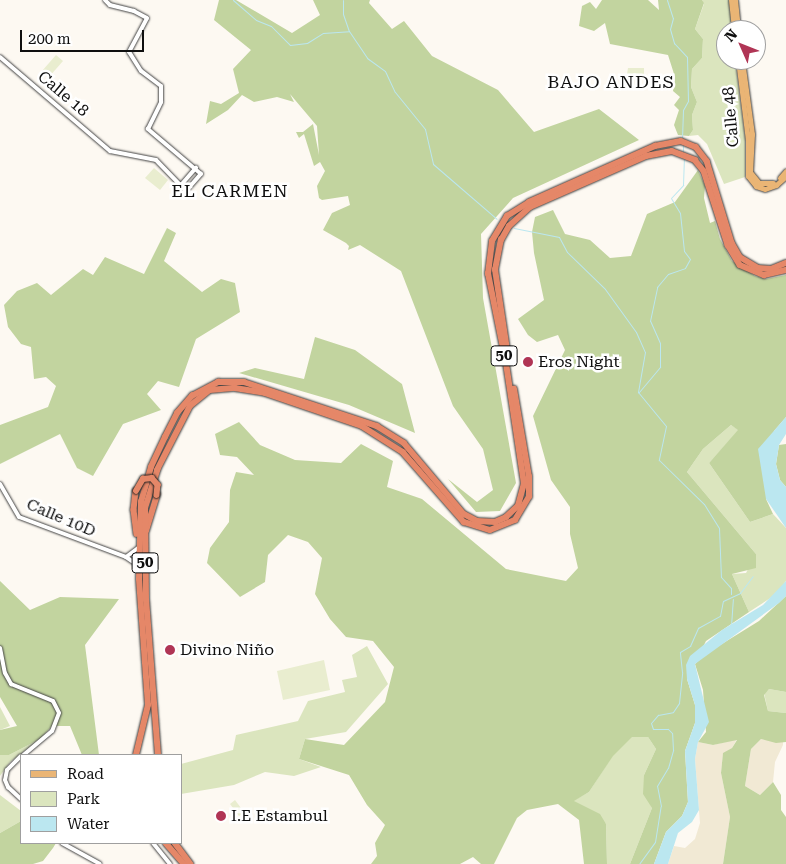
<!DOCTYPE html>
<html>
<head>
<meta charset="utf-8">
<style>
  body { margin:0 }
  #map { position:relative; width:786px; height:864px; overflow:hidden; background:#fdf9f2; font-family:"Roboto Serif",serif }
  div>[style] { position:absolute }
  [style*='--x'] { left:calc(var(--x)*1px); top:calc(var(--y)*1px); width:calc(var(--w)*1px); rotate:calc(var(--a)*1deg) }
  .farmland>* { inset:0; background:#f1e9d4 }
  .green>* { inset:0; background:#dbe5be }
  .forest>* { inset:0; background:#c2d49f }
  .pitch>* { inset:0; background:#e9edcf }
  .water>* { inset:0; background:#bbe7f0 }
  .stream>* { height:1px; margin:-0.5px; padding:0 0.5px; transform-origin:0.5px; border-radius:0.5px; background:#bbe7f0 }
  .roads { filter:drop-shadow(0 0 1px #424242) drop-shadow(0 0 1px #424242) }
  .minor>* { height:4px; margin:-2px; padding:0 2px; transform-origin:2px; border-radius:2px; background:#fff }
  .major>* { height:5px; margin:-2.5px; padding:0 2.5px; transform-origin:2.5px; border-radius:2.5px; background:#eab575 }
  .highway>* { height:5.5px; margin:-2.75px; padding:0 2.75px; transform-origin:2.75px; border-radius:2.75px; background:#e58768 }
  .bridges { filter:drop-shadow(0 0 1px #202020) drop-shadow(0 0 1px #202020) }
  .highway-bridge>* { height:5.5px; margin:-2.75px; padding:0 2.75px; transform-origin:2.75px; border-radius:2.75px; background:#e58768 }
  .dots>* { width:14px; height:14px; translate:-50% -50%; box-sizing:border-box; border:2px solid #fff; border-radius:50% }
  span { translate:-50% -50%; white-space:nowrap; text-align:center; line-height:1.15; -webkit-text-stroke:5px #fff; paint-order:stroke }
  .shield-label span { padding:1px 4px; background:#fff; border:1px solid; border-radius:4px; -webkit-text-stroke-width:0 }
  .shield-label { font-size:15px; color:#0f0f0f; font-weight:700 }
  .street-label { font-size:16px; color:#0f0f0f }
  .poi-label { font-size:16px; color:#0f0f0f }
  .left { translate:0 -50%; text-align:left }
  .neighbourhood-label { font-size:18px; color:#0f0f0f; letter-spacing:1px }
  .legend { position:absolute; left:20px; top:754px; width:162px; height:90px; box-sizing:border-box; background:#fff; border:1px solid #9f9f9f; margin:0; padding:6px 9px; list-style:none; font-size:15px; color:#0f0f0f }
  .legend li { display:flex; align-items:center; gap:10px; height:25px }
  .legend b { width:25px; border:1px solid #9f9f9f }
  .north { position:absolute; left:716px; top:20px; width:50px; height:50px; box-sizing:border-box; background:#fff; border:1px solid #9f9f9f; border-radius:50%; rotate:314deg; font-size:14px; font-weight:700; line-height:20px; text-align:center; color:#0f0f0f }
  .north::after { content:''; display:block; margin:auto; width:18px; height:22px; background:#b03555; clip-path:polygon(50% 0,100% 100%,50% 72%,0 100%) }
  .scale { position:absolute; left:20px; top:30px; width:124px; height:22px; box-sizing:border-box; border:2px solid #0f0f0f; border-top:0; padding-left:6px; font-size:15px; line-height:18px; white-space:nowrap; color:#0f0f0f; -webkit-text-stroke:4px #fff; paint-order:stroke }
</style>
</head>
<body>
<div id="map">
  <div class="farmland">
    <div style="clip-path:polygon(737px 739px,732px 748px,723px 754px,721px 773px,730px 817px,723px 864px,668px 864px,674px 846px,685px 848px,695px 839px,700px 823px,695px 759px,698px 742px,713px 745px)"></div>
    <div style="clip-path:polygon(761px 739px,783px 742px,783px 745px,775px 762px,773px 782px,760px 795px,745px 786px,751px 749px)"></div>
  </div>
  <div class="green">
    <div style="clip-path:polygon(702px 0,729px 0,732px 30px,726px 30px,726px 60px,735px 60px,745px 138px,745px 177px,724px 184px,707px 144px,698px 135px,689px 136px,693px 130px,692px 115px,697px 102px,691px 87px,692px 69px,702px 58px,703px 39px,695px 29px,704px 4px)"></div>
    <div style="clip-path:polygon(731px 425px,739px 430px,709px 463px,750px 522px,773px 514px,786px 528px,786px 581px,775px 595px,749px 612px,732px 574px,746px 573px,756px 554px,687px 472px,703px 449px)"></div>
    <div style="clip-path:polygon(367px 646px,388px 684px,346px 732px,305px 739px,299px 759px,321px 767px,294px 776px,265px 772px,234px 785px,181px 794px,181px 764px,233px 750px,236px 735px,298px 721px,308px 701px,345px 692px,342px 680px,357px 677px,352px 655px)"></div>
    <div style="clip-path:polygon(769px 689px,786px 692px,786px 713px,768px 711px,764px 693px)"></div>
    <div style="clip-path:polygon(0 707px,10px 726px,0 730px)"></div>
    <div style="clip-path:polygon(631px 737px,648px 737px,656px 749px,644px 775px,652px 808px,630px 864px,607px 864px,606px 824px,573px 801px,589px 792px,613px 755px)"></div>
    <div style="clip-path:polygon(40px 739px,10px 762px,0 776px,0 755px,9px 755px)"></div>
    <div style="clip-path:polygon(0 795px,21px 811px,21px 821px,0 833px)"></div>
  </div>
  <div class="forest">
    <div style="clip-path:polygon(219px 0,236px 0,292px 33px,320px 15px,313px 0,370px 0,369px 3px,392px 29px,404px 21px,432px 56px,498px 90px,534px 132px,599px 109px,639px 140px,513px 198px,481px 234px,483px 298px,516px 483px,500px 511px,476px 512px,448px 479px,477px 502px,493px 490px,483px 449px,453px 406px,401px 271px,360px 245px,348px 250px,349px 246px,346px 243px,323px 230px,332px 213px,350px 205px,348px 196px,322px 200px,319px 198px,317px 186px,325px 171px,320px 162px,314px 166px,304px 134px,299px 138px,296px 132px,303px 132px,313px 124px,319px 155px,317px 126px,290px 94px,294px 102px,277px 97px,254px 102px,242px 95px,228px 110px,206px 124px,210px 101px,221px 104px,239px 93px,233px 69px,251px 50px,214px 20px)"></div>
    <div style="clip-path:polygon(602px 0,648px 0,659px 10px,658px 0,702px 0,704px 3px,695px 29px,703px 39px,702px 58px,692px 69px,691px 87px,697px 102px,692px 115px,693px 130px,689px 136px,678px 135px,674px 125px,679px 110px,674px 105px,680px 97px,673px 91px,675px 77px,668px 55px,610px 44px,605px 23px,594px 31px,579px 26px,582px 6px,590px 2px,596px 9px)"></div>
    <div style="clip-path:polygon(698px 170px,705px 186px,704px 198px,710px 223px,715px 221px,720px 239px,732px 261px,755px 276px,766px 279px,786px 275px,786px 417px,774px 431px,766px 499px,773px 514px,750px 522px,709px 463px,738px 430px,731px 425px,703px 449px,687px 472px,756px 554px,756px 568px,732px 574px,749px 612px,706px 641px,687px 679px,695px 705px,695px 723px,685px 751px,688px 802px,682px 816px,666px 832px,654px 864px,630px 864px,652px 808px,643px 794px,644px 775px,656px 749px,648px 737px,632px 737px,613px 756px,589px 792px,574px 801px,600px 814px,606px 824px,607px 864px,584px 864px,579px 820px,558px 804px,527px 810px,517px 818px,494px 864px,481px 864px,473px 857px,460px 864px,371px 864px,377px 856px,375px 843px,385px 825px,367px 805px,349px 775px,299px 759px,305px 739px,344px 745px,385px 702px,394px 667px,373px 641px,346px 637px,330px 619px,315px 594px,322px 558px,308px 542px,288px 535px,268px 555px,265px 582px,240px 597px,207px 563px,210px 548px,229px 522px,230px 490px,236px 472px,254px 475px,237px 457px,220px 455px,215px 434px,239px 422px,260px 445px,295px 460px,341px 463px,361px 444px,393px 461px,387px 487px,422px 499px,506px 569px,566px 581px,578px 568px,570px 534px,570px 507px,551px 480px,533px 416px,565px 350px,558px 335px,537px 342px,528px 335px,518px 319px,544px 300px,534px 253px,532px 232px,535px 217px,553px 210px,565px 234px,590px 240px,610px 258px,631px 256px,647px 214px,675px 202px)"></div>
    <div style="clip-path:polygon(167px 228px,176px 233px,164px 261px,202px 292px,221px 279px,235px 283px,240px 312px,196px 339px,179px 387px,158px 381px,147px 394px,161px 410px,123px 424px,93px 476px,77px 468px,60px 434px,0 464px,0 425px,48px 407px,56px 386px,46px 377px,34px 379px,31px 347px,21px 344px,8px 327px,4px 305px,17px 291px,37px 283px,51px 295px,83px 269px,93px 275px,105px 257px,144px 274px)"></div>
    <div style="clip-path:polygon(315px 337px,355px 350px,402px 384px,415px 433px,349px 405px,239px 373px,255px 368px,304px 379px)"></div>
    <div style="clip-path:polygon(786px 444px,786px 487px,780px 480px,776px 464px,779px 445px)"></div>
    <div style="clip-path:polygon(0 581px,30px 610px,60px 597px,119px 599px,85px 645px,99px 755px,82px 755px,70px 726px,52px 726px,40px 739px,9px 755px,0 755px,0 730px,17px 726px,0 697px)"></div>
    <div style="clip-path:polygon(786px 596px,786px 692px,769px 689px,764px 695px,768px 711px,786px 713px,786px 742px,776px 743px,761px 739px,751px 749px,745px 786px,760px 795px,773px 782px,781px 795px,781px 810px,786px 817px,786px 864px,723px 864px,730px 817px,721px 773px,723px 753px,732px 748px,737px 740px,713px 745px,698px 742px,706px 732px,703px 690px,695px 664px,704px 655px,759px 621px)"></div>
    <div style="clip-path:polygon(21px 821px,21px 843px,56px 843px,53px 848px,43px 861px,33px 864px,0 864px,0 833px)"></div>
  </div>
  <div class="pitch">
    <div style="clip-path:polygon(56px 55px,63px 61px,49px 77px,42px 71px)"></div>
    <div style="clip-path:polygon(628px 68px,644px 68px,644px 75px,627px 74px)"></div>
    <div style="clip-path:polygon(154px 168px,168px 180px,160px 190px,145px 178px)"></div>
    <div style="clip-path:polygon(324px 660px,330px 690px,283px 700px,277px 671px)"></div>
    <div style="clip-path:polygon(235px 800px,244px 812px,239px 816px,230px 804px)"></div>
  </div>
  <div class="water">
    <div style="clip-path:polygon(786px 417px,786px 434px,779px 445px,776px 464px,780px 480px,786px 487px,786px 528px,766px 499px,758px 449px)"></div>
    <div style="clip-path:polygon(786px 581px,786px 596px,779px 603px,695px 664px,709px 722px,698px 742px,695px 759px,699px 810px,692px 822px,678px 833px,668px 864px,654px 864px,666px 832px,682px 816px,688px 802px,685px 751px,695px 723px,695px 705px,687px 679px,686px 665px,690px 656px,722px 630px,763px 605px)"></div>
  </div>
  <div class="stream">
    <div style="--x:233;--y:0;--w:30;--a:41"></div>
    <div style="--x:256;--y:20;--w:16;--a:22"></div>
    <div style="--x:271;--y:26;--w:27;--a:45"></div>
    <div style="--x:290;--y:45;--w:17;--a:-7"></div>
    <div style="--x:307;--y:43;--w:19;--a:-32"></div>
    <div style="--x:323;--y:33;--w:26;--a:-4"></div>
    <div style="--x:349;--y:31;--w:32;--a:56"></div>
    <div style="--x:367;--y:58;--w:22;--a:36"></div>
    <div style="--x:385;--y:71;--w:23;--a:65"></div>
    <div style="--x:395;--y:92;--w:48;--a:51"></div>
    <div style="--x:425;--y:129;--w:36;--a:77"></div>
    <div style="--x:433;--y:164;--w:84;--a:40.7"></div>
    <div style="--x:343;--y:0;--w:14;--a:90"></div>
    <div style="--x:343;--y:14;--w:18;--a:71"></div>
    <div style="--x:667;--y:0;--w:19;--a:72"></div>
    <div style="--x:673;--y:18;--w:11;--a:105"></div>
    <div style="--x:670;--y:29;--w:15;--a:74"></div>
    <div style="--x:674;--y:43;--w:19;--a:47"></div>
    <div style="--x:687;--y:57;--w:44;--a:88.7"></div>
    <div style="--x:688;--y:101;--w:10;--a:119"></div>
    <div style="--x:683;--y:110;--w:30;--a:92"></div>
    <div style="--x:683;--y:144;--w:8;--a:90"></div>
    <div style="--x:514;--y:228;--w:46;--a:11.3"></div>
    <div style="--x:559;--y:237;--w:17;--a:62"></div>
    <div style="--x:567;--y:252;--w:53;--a:44.2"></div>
    <div style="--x:605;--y:289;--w:53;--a:54.2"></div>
    <div style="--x:636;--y:332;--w:22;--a:66"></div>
    <div style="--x:645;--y:352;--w:41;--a:99.9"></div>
    <div style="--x:638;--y:392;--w:44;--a:50.5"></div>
    <div style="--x:666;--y:426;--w:35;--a:102"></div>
    <div style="--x:659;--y:460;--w:63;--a:44.4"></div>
    <div style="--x:704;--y:504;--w:28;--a:58"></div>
    <div style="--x:719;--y:528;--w:49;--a:87.7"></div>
    <div style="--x:721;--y:577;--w:15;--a:48"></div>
    <div style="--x:731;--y:588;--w:6;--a:90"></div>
    <div style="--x:639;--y:392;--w:33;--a:-50"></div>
    <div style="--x:660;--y:367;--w:24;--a:-90"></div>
    <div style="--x:660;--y:343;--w:24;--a:-114"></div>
    <div style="--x:650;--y:321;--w:35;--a:-78"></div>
    <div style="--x:657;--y:287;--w:17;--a:-50"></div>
    <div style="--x:668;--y:274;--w:18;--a:-19"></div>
    <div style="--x:685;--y:268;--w:10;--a:-61"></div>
    <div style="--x:690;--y:259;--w:10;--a:-127"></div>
    <div style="--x:684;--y:251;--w:38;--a:-96"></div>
    <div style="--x:680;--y:213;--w:17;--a:-121"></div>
    <div style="--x:671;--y:198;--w:18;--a:-47"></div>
    <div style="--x:683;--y:185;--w:26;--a:-88"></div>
    <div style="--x:731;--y:626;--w:27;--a:-86"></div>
    <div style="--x:639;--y:864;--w:27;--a:-54"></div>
    <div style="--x:655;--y:842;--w:36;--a:-81"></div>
    <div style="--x:661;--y:806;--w:20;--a:-101"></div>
    <div style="--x:657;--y:786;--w:21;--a:-59"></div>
    <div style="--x:668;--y:768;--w:19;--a:-74"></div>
    <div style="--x:673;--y:750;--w:17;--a:-93"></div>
    <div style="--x:672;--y:733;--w:6;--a:-135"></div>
    <div style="--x:668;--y:729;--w:15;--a:180"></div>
    <div style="--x:653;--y:729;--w:6;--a:-108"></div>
    <div style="--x:651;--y:723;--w:11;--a:-49"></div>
    <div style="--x:658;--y:715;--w:15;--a:-11"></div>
    <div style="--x:673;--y:712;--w:11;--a:-56"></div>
    <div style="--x:679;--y:703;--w:31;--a:-84"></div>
    <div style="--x:682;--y:672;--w:20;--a:-96"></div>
    <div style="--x:680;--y:652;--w:12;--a:-31"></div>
    <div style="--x:690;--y:646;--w:20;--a:-66"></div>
    <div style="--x:698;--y:628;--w:25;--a:-29"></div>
    <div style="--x:720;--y:616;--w:15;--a:-79"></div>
    <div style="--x:723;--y:601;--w:19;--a:-25"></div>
    <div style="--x:740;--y:593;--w:21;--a:-53"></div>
  </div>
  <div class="roads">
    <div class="minor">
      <div style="--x:0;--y:57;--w:145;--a:40.5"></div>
      <div style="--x:110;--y:151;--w:47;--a:11.1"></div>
      <div style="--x:156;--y:160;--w:43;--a:45.9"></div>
      <div style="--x:186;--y:191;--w:23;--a:-49"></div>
      <div style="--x:201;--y:174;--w:70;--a:-139.7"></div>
      <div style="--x:148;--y:129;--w:30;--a:-64"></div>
      <div style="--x:161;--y:102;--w:16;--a:-90"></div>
      <div style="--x:161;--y:86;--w:25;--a:-143"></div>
      <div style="--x:141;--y:71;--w:22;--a:-122"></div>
      <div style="--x:129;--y:52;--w:38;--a:-62"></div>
      <div style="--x:147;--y:18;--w:15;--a:-152"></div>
      <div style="--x:134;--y:11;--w:25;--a:-166"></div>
      <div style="--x:110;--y:5;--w:7;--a:-135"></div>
      <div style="--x:181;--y:185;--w:23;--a:-49"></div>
      <div style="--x:0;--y:484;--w:38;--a:60"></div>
      <div style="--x:19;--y:517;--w:114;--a:20.5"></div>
      <div style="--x:126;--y:557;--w:16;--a:35"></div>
      <div style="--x:126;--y:557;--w:15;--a:-37"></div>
      <div style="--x:0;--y:648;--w:25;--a:79"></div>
      <div style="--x:5;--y:673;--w:13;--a:61"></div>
      <div style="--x:11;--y:684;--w:45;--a:22"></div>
      <div style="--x:53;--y:701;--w:13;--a:63"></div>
      <div style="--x:59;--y:713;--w:19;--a:111"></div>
      <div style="--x:52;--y:731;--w:38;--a:140"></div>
      <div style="--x:21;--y:756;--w:20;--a:135"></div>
      <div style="--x:7;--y:770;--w:10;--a:101"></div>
      <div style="--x:5;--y:780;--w:8;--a:67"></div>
      <div style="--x:8;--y:787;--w:18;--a:43"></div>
      <div style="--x:62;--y:843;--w:43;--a:28.9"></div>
      <div style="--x:153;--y:843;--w:27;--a:51"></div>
    </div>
    <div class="major">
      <div style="--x:731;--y:0;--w:30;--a:84"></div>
      <div style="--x:735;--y:0;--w:30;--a:84"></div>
      <div style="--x:738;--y:60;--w:81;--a:82.9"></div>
      <div style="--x:748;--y:140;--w:36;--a:90"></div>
      <div style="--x:748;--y:176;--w:13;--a:51"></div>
      <div style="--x:756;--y:186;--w:9;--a:18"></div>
      <div style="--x:765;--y:189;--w:12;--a:-20"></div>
      <div style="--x:776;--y:185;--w:13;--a:-42"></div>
      <div style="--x:742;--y:60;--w:75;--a:82.3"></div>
      <div style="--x:752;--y:134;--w:38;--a:93"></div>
      <div style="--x:750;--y:172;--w:14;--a:51"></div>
      <div style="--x:759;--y:183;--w:14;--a:0"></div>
      <div style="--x:780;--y:178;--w:9;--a:-49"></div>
    </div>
    <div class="highway">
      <div style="--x:507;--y:350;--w:81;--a:-98.5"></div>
      <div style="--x:495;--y:270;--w:31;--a:-79"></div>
      <div style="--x:501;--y:240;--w:16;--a:-60"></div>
      <div style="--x:509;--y:226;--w:28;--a:-42"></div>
      <div style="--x:530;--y:207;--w:127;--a:-23.7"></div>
      <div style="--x:646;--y:156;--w:26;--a:-11"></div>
      <div style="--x:672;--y:151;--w:25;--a:21"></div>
      <div style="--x:695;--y:160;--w:14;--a:51"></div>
      <div style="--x:704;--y:171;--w:78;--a:72"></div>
      <div style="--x:728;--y:245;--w:23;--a:59"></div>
      <div style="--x:740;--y:265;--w:26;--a:23"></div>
      <div style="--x:764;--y:275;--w:23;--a:-13"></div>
      <div style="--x:136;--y:491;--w:19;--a:96"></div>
      <div style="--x:134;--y:510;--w:24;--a:83"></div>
      <div style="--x:146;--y:531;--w:38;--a:-73"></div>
      <div style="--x:136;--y:755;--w:51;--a:-76.5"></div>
      <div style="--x:148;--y:705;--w:126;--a:-94.1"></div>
      <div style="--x:139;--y:579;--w:77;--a:-88.5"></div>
      <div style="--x:141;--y:502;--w:36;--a:-74"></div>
      <div style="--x:151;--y:467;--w:33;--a:-65"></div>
      <div style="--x:165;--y:437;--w:27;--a:-63"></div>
      <div style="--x:177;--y:413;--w:23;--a:-49"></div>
      <div style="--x:192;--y:396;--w:30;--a:-28"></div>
      <div style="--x:218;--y:382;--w:26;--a:0"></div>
      <div style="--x:244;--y:382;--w:140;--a:18.3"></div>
      <div style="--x:377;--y:426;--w:32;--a:32"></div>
      <div style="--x:404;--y:443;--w:93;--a:49.8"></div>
      <div style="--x:464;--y:514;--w:15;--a:28"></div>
      <div style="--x:477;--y:521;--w:18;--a:3"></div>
      <div style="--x:495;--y:522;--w:12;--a:-24"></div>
      <div style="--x:506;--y:517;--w:16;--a:-43"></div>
      <div style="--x:518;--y:506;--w:23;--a:-75"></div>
      <div style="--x:524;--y:484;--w:122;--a:-98.5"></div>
      <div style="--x:506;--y:363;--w:91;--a:-101.4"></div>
      <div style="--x:488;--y:274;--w:33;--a:-83"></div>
      <div style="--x:492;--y:241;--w:29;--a:-59"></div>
      <div style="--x:507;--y:216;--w:26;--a:-32"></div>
      <div style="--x:529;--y:202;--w:138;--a:-24"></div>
      <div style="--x:655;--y:146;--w:26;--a:-11"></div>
      <div style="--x:681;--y:141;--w:16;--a:22"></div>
      <div style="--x:696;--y:147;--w:18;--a:52"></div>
      <div style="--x:707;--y:161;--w:86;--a:73"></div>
      <div style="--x:732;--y:243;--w:16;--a:60"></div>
      <div style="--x:740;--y:257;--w:21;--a:31"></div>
      <div style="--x:758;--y:268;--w:13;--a:4"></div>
      <div style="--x:771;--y:269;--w:16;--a:-22"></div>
      <div style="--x:158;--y:755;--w:155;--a:-94.4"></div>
      <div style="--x:146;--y:600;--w:92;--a:-90.6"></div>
      <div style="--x:145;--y:508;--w:40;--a:-72"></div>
      <div style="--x:157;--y:470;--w:72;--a:-62.7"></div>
      <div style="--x:190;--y:406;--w:26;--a:-39"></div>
      <div style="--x:210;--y:390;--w:25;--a:-5"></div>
      <div style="--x:235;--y:388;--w:30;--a:9"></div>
      <div style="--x:265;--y:393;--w:102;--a:18.8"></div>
      <div style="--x:362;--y:426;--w:49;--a:32.4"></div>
      <div style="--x:403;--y:452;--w:93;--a:48.9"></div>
      <div style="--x:464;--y:522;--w:27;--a:17"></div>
      <div style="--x:490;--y:530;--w:27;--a:-22"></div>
      <div style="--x:515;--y:520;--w:27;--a:-59"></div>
      <div style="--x:529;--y:497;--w:20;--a:-90"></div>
      <div style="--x:529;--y:477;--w:89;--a:-99.7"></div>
      <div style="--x:166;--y:843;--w:28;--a:49"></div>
      <div style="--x:175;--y:843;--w:26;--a:53"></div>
    </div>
  </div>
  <div class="bridges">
    <div class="highway-bridge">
      <div style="--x:136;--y:491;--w:14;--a:-60"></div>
      <div style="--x:143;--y:479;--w:9;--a:-6"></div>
      <div style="--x:152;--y:478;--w:9;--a:49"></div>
      <div style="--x:158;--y:485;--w:10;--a:96"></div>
    </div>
  </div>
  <div class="dots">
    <div style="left:528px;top:362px;background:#b03555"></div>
    <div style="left:170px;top:650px;background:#b03555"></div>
    <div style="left:221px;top:816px;background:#b03555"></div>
  </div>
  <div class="shield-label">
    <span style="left:504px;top:356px">50</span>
    <span style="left:145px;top:563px">50</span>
  </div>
  <div class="street-label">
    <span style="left:63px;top:94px;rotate:40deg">Calle 18</span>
    <span style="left:731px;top:117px;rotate:-95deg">Calle 48</span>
    <span style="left:61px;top:518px;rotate:23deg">Calle 10D</span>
  </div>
  <div class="poi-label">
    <span class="left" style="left:538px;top:362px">Eros Night</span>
    <span class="left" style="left:180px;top:650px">Divino Niño</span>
    <span class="left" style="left:231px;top:816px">I.E Estambul</span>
  </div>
  <div class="neighbourhood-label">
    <span style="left:611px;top:82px">BAJO ANDES</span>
    <span style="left:230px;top:191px">EL CARMEN</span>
  </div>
  <ul class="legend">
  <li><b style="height:6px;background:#eab575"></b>Road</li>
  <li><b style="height:14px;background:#dbe5be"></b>Park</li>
  <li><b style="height:14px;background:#bbe7f0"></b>Water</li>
  </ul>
  <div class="north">N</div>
  <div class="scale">200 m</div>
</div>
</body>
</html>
